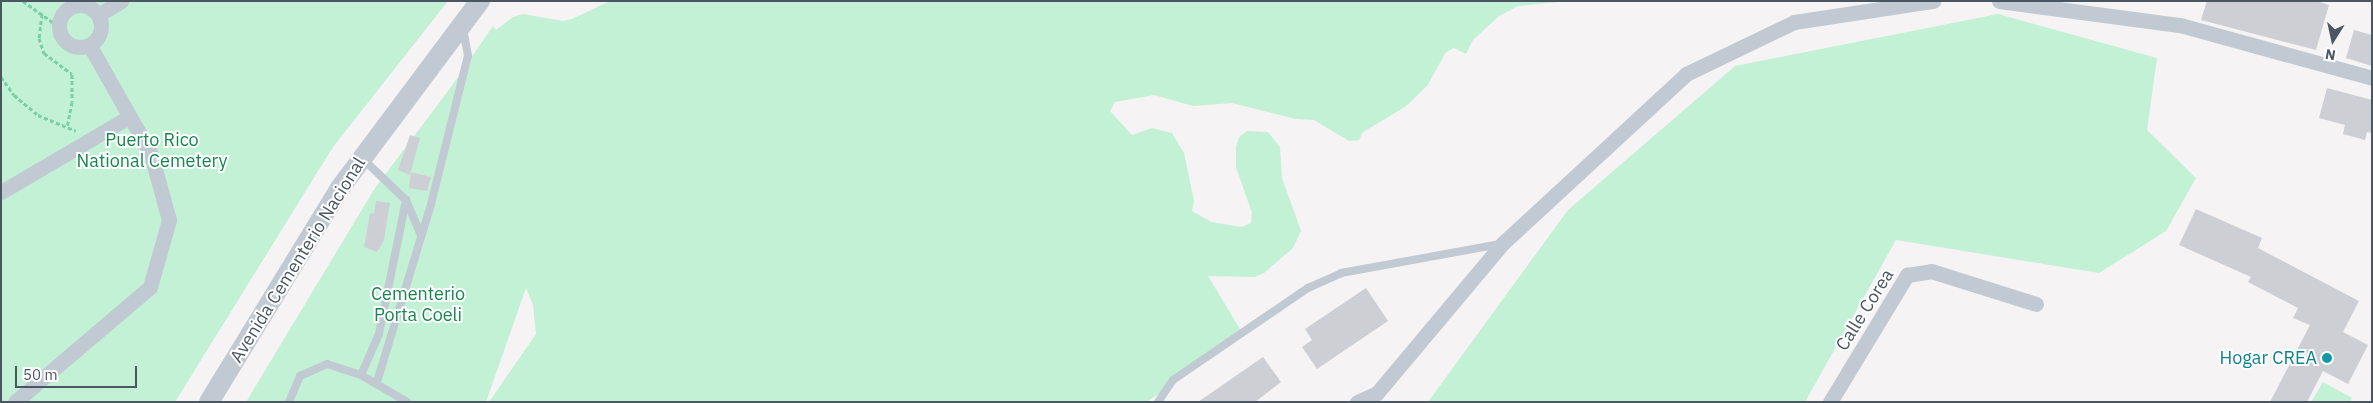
<!DOCTYPE html>
<html>
<head>
<meta charset="utf-8">
<style>
  body { margin:0 }
  #map { position:relative; width:2373px; height:403px; overflow:hidden; background:#f5f3f3; font-family:"IBM Plex Sans",sans-serif }
  div>[style] { position:absolute }
  [style*='--x'] { left:calc(var(--x)*1px); top:calc(var(--y)*1px); width:calc(var(--w)*1px); rotate:calc(var(--a)*1deg) }
  .green>* { inset:0; background:#c3f1d5 }
  .building>* { inset:0; background:#cdcfd5 }
  .path>* { height:3px; margin-top:-1.5px; transform-origin:0; background:repeating-linear-gradient(90deg,#7ad0a6 0 4px,transparent 0 6.5px) }
  .service>* { height:8px; margin:-4px; padding:0 4px; transform-origin:4px; border-radius:4px; background:#c1cad2 }
  .minor>* { height:15px; margin:-7.5px; padding:0 7.5px; transform-origin:7.5px; border-radius:7.5px; background:#c1cad2 }
  .minor>.ring { margin:-7.5px; padding:0; box-sizing:content-box; background:none; border:15px solid #c1cad2; border-radius:50% }
  .tertiary>* { height:20px; margin:-10px; padding:0 10px; transform-origin:10px; border-radius:10px; background:#c1cad2 }
  .dots>* { width:14px; height:14px; translate:-50% -50%; box-sizing:border-box; border:2px solid #fff; border-radius:50% }
  span { translate:-50% -50%; white-space:nowrap; text-align:center; line-height:1.15; -webkit-text-stroke:4px #fff; paint-order:stroke }
  .park-label { font-size:18px; color:#17864f }
  .street-label { font-size:18px; color:#4a5661 }
  .culture-label { font-size:18px; color:#0d838f }
  .right { translate:-100% -50%; text-align:right }
  .frame { position:absolute; inset:0; border:2px solid #4a5661; pointer-events:none }
  .north { position:absolute; left:2308px; top:15px; width:50px; height:50px; -webkit-text-stroke:4px #fff; paint-order:stroke; rotate:190deg; font-size:14px; font-weight:700; line-height:20px; text-align:center; color:#4a5661 }
  .north::after { content:''; display:block; margin:auto; width:18px; height:22px; background:#4a5661; clip-path:polygon(50% 0,100% 100%,50% 72%,0 100%) }
  .scale { position:absolute; left:15px; top:366px; width:122px; height:22px; box-sizing:border-box; border:2px solid #4a5661; border-top:0; padding-left:6px; font-size:15px; line-height:18px; white-space:nowrap; color:#4a5661; -webkit-text-stroke:4px #fff; paint-order:stroke }
</style>
</head>
<body>
<div id="map">
  <div class="green">
    <div style="clip-path:polygon(1px 1px,448px 1px,333px 147px,175px 402px,1px 402px)"></div>
    <div style="clip-path:polygon(610px 1px,1567px 1px,1518px 6px,1499px 16px,1473px 40px,1466px 54px,1454px 48px,1446px 52px,1427px 86px,1405px 107px,1363px 132px,1359px 140px,1349px 141px,1314px 120px,1296px 119px,1232px 103px,1193px 106px,1154px 95px,1115px 102px,1110px 111px,1132px 135px,1152px 128px,1172px 133px,1184px 153px,1194px 201px,1192px 211px,1211px 222px,1242px 227px,1251px 223px,1252px 213px,1236px 167px,1236px 147px,1239px 137px,1247px 131px,1268px 132px,1280px 147px,1282px 178px,1301px 231px,1293px 248px,1264px 273px,1255px 277px,1208px 276px,1243px 334px,1147px 402px,489px 402px,536px 334px,533px 305px,526px 288px,486px 402px,246px 402px,375px 188px,451px 87px,493px 26px,496px 30px,513px 17px,523px 14px,563px 21px,572px 19px)"></div>
    <div style="clip-path:polygon(1998px 14px,2157px 58px,2147px 130px,2196px 178px,2166px 231px,2099px 273px,1896px 240px,1805px 402px,1428px 402px,1568px 210px,1735px 66px)"></div>
    <div style="clip-path:polygon(2323px 382px,2352px 398px,2350px 402px,2311px 402px)"></div>
  </div>
  <div class="building">
    <div style="clip-path:polygon(2207px 1px,2316px 1px,2329px 5px,2316px 50px,2201px 20px)"></div>
    <div style="clip-path:polygon(2354px 30px,2372px 35px,2372px 66px,2346px 58px)"></div>
    <div style="clip-path:polygon(2327px 88px,2372px 100px,2372px 133px,2367px 132px,2365px 140px,2343px 134px,2345px 125px,2319px 118px)"></div>
    <div style="clip-path:polygon(410px 135px,420px 138px,410px 175px,398px 170px)"></div>
    <div style="clip-path:polygon(411px 172px,431px 177px,427px 191px,409px 188px)"></div>
    <div style="clip-path:polygon(376px 201px,390px 203px,384px 240px,377px 252px,364px 247px,370px 213px,374px 214px)"></div>
    <div style="clip-path:polygon(2196px 209px,2262px 238px,2258px 248px,2359px 301px,2343px 332px,2368px 345px,2348px 384px,2323px 371px,2307px 402px,2270px 402px,2310px 325px,2293px 318px,2298px 308px,2248px 282px,2251px 277px,2179px 245px)"></div>
    <div style="clip-path:polygon(1366px 288px,1388px 321px,1317px 369px,1302px 347px,1312px 340px,1305px 329px)"></div>
    <div style="clip-path:polygon(1263px 357px,1281px 382px,1255px 402px,1198px 402px)"></div>
  </div>
  <div class="path">
    <div style="--x:23;--y:1;--w:43;--a:35.5"></div>
    <div style="--x:42;--y:14;--w:24;--a:97"></div>
    <div style="--x:39;--y:38;--w:16;--a:72"></div>
    <div style="--x:44;--y:53;--w:35;--a:37"></div>
    <div style="--x:72;--y:74;--w:28;--a:90"></div>
    <div style="--x:72;--y:102;--w:26;--a:101"></div>
    <div style="--x:1;--y:77;--w:22;--a:54"></div>
    <div style="--x:14;--y:95;--w:31;--a:40"></div>
    <div style="--x:38;--y:115;--w:41;--a:22.8"></div>
  </div>
  <div class="service">
    <div style="--x:364;--y:160;--w:58;--a:43.6"></div>
    <div style="--x:406;--y:200;--w:39;--a:67"></div>
    <div style="--x:361;--y:375;--w:45;--a:-66.3"></div>
    <div style="--x:379;--y:334;--w:137;--a:-78.6"></div>
    <div style="--x:377;--y:382;--w:186;--a:-73.1"></div>
    <div style="--x:431;--y:204;--w:153;--a:-76"></div>
    <div style="--x:468;--y:56;--w:28;--a:-100"></div>
    <div style="--x:289;--y:402;--w:28;--a:-67"></div>
    <div style="--x:300;--y:376;--w:30;--a:-24"></div>
    <div style="--x:327;--y:364;--w:36;--a:18"></div>
    <div style="--x:361;--y:375;--w:53;--a:30.4"></div>
    <div style="--x:1158;--y:402;--w:27;--a:-56"></div>
    <div style="--x:1173;--y:380;--w:163;--a:-34.3"></div>
    <div style="--x:1308;--y:288;--w:36;--a:-24"></div>
    <div style="--x:1341;--y:273;--w:162;--a:-10.3"></div>
  </div>
  <div class="minor">
    <div style="--x:1999;--y:1;--w:183;--a:7.6"></div>
    <div style="--x:2180;--y:25;--w:199;--a:15.4"></div>
    <div class="ring" style="left:59px;top:5px;width:27px;height:27px"></div>
    <div style="--x:98;--y:15;--w:27;--a:-31"></div>
    <div style="--x:1;--y:192;--w:148;--a:-30.4"></div>
    <div style="--x:15;--y:402;--w:177;--a:-40.4"></div>
    <div style="--x:150;--y:287;--w:70;--a:-74.2"></div>
    <div style="--x:169;--y:220;--w:68;--a:-105.3"></div>
    <div style="--x:151;--y:154;--w:124;--a:-119.5"></div>
    <div style="--x:1357;--y:402;--w:22;--a:-24"></div>
    <div style="--x:1377;--y:393;--w:196;--a:-50"></div>
    <div style="--x:1503;--y:243;--w:249;--a:-42.7"></div>
    <div style="--x:1686;--y:74;--w:120;--a:-25.7"></div>
    <div style="--x:1794;--y:22;--w:141;--a:-8.6"></div>
    <div style="--x:1830;--y:402;--w:149;--a:-58.8"></div>
    <div style="--x:1907;--y:275;--w:24;--a:-9"></div>
    <div style="--x:1931;--y:271;--w:110;--a:17.4"></div>
  </div>
  <div class="tertiary">
    <div style="--x:209;--y:402;--w:251;--a:-58.5"></div>
    <div style="--x:340;--y:188;--w:234;--a:-53.2"></div>
  </div>
  <div class="dots">
    <div style="left:2327px;top:358px;background:#0f9aa8"></div>
  </div>
  <div class="park-label">
    <span style="left:152px;top:151px">Puerto Rico<br>National Cemetery</span>
    <span style="left:418px;top:305px">Cementerio<br>Porta Coeli</span>
  </div>
  <div class="street-label">
    <span style="left:298px;top:260px;rotate:-58deg">Avenida Cementerio Nacional</span>
    <span style="left:1865px;top:310px;rotate:-58deg">Calle Corea</span>
  </div>
  <div class="culture-label">
    <span class="right" style="left:2317px;top:358px">Hogar CREA</span>
  </div>
  <div class="frame"></div>
  <div class="north">N</div>
  <div class="scale">50 m</div>
</div>
</body>
</html>
